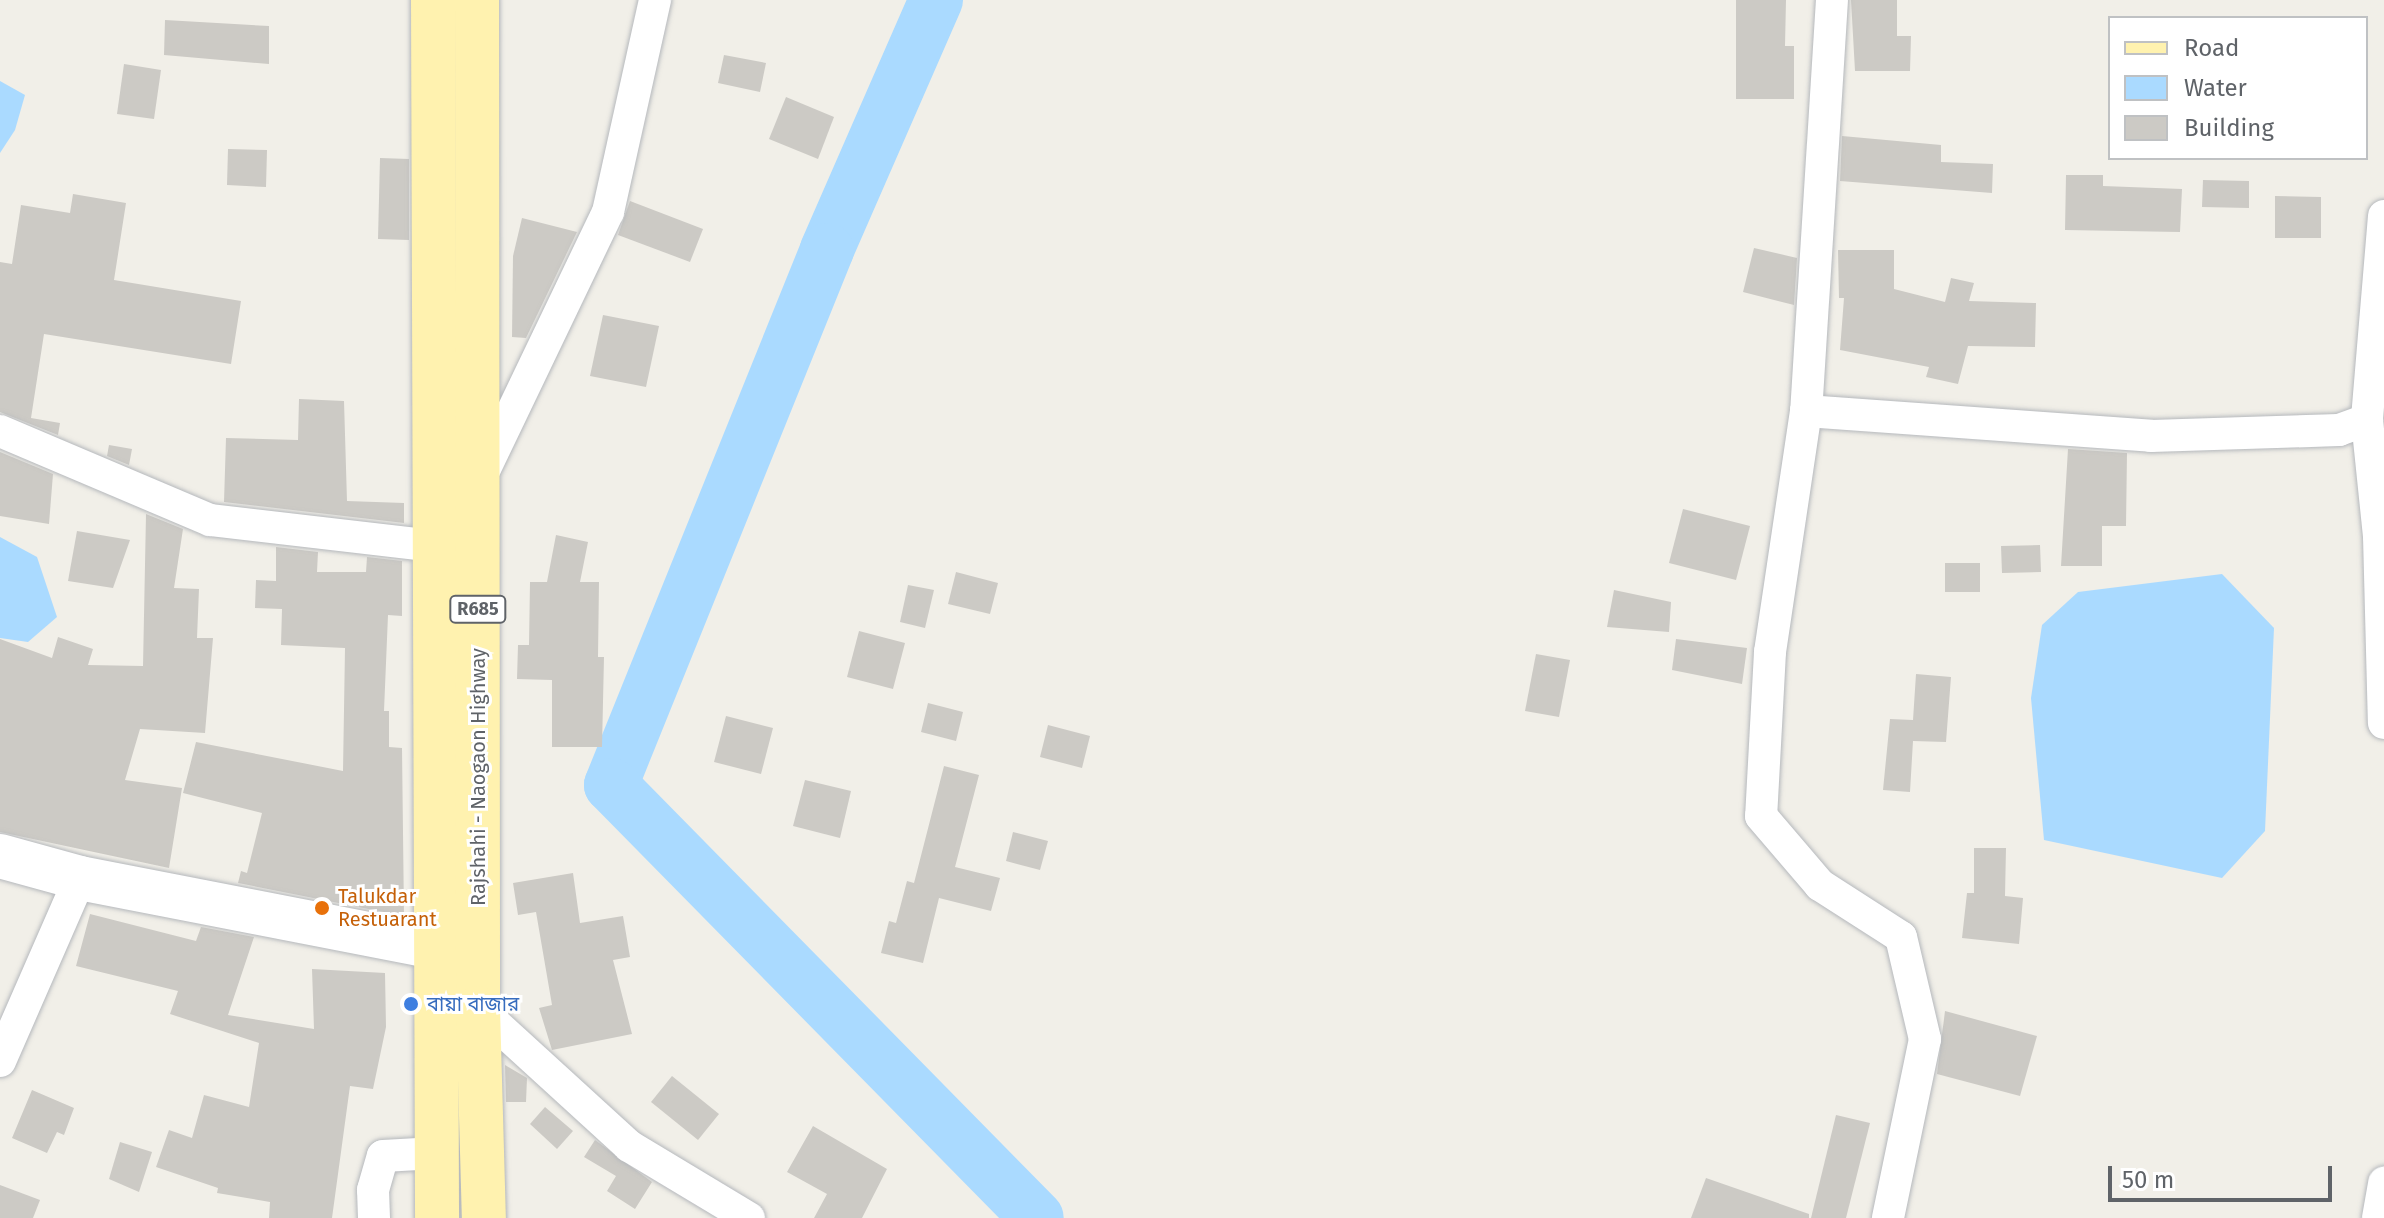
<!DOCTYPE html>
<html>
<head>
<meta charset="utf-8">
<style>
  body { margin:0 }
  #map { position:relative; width:2384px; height:1218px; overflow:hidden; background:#f1efe8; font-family:"Fira Sans","Noto Sans Bengali",sans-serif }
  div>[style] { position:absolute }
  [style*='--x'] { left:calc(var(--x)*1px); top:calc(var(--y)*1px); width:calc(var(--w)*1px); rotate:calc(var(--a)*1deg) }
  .water>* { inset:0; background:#aadaff }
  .river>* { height:54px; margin:-27px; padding:0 27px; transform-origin:27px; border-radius:27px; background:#aadaff }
  .building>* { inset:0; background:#cccac5 }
  .roads { filter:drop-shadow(0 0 2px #b5b8bc) drop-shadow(0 0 2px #b5b8bc) }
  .street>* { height:32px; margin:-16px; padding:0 16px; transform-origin:16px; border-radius:16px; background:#fff }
  .secondary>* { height:44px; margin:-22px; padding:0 22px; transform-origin:22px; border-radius:22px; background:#fff }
  .primary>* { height:44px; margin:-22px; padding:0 22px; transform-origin:22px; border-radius:22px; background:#fff2af }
  .dots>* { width:22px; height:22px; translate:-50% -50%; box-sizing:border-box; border:4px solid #fff; border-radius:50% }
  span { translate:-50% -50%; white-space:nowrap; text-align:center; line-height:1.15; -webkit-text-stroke:6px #fff; paint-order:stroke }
  .shield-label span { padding:2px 6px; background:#fff; border:2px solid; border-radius:6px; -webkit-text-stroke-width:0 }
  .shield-label { font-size:18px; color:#5f6368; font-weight:700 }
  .street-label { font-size:20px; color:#5f6368 }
  .food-label { font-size:20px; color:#c56008 }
  .left { translate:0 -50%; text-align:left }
  .shop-label { font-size:20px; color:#366cbe }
  .legend { position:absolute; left:2108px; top:16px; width:260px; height:144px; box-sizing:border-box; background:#fff; border:2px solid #bfc1c3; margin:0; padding:10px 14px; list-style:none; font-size:24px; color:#5f6368 }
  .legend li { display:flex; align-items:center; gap:16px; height:40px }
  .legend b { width:40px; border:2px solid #bfc1c3 }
  .scale { position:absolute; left:2108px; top:1166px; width:224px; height:36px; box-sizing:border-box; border:4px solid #5f6368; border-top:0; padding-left:10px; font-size:24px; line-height:28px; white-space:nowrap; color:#5f6368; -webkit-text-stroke:6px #fff; paint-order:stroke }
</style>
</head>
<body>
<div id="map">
  <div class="water">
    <div style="clip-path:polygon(0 81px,25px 95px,15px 130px,0 153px)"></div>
    <div style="clip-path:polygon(0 537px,37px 557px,57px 617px,28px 642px,0 638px)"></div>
    <div style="clip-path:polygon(2222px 574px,2274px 628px,2265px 831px,2222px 878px,2044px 840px,2031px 698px,2042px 625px,2078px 592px)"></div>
  </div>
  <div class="river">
    <div style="--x:936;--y:0;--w:273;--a:113.6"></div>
    <div style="--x:827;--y:250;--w:577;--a:111.99"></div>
    <div style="--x:611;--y:785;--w:607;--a:45.47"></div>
  </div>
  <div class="building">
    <div style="clip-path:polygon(1736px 0,1786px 0,1785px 46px,1794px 46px,1794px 99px,1736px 99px)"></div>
    <div style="clip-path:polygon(1851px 0,1897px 0,1897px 36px,1911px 36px,1910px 71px,1855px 71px)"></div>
    <div style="clip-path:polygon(165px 20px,269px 26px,269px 64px,164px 55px)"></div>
    <div style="clip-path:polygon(724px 55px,766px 63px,760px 92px,718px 83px)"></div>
    <div style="clip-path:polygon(124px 64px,161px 70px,154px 119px,117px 114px)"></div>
    <div style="clip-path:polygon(786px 97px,834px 117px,818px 159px,769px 139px)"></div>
    <div style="clip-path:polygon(1842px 136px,1941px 145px,1941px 162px,1993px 164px,1992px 193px,1840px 181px)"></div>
    <div style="clip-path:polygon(228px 149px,267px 150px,266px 187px,227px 185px)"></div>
    <div style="clip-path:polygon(380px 158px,409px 159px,409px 240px,378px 239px)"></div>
    <div style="clip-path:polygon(2066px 175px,2103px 175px,2103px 186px,2182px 189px,2180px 232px,2065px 230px)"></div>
    <div style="clip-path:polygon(2203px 180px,2249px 181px,2249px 208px,2202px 207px)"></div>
    <div style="clip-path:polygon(73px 194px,126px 203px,114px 280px,241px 301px,231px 364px,44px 334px,31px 418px,60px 423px,58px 435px,0 412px,0 262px,12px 264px,21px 205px,70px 213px)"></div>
    <div style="clip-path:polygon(2275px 196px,2321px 197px,2321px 238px,2275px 238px)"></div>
    <div style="clip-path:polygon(630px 201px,703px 229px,690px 262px,618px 235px)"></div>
    <div style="clip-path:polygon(522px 218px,577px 232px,526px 338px,512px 337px,513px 256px)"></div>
    <div style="clip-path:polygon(1754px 248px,1797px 258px,1794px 305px,1743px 292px)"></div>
    <div style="clip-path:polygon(1838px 250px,1894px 250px,1894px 289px,1945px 302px,1951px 278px,1974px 283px,1969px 301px,2036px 303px,2035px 347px,1968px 346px,1958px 384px,1926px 377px,1929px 367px,1840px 350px,1844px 298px,1839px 298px)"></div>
    <div style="clip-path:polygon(603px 315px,659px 326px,646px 387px,590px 376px)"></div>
    <div style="clip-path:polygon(299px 399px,344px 401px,347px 501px,404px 503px,404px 523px,224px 502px,226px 438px,298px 440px)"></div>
    <div style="clip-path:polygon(109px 445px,132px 449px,129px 465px,107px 456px)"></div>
    <div style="clip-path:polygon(2068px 449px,2127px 453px,2126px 526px,2102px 526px,2102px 566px,2061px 566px)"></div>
    <div style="clip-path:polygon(0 452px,53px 474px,49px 524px,0 516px)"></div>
    <div style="clip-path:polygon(1683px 509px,1750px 526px,1736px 580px,1669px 563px)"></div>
    <div style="clip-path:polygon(146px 514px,183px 529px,174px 588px,199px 589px,197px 638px,213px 638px,205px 733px,140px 729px,125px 780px,182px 788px,169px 868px,0 832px,0 639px,52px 658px,58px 637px,93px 649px,88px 665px,143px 666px)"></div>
    <div style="clip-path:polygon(77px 531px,130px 540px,113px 588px,68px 581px)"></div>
    <div style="clip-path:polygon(556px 535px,588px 542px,580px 582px,599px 582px,598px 657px,604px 657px,602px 747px,552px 747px,552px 680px,517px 679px,518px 645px,529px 645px,530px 582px,547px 582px)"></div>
    <div style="clip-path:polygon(2040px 545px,2041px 572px,2002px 573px,2001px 546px)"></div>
    <div style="clip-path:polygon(276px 547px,318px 552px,317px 572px,366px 572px,367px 557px,402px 561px,402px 616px,388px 615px,384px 711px,389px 711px,389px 747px,402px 748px,404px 916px,238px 883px,241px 871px,247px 873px,262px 813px,183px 793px,196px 742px,343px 771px,345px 648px,281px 645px,282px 609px,255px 608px,256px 580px,276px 581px)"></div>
    <div style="clip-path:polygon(1945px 563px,1980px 563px,1980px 592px,1945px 592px)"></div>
    <div style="clip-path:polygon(956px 572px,998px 583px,990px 614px,948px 604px)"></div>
    <div style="clip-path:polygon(908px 585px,934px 590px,925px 628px,900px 622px)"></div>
    <div style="clip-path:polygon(1614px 590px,1671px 602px,1669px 632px,1607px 627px)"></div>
    <div style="clip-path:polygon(859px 631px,905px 643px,893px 689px,847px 677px)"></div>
    <div style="clip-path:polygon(1676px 639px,1747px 648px,1742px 684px,1672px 670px)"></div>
    <div style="clip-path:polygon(1536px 654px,1570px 660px,1559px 717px,1525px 711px)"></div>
    <div style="clip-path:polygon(1916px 674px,1951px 677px,1946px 742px,1913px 741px,1910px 792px,1883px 790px,1890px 719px,1913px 720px)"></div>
    <div style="clip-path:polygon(928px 703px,963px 712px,956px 741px,921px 732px)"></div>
    <div style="clip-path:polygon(726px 716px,773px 728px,761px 774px,714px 762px)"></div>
    <div style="clip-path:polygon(1048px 725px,1090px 736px,1082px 768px,1040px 757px)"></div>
    <div style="clip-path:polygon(944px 766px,979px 775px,955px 867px,1000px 878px,991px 911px,939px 898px,923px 963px,881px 953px,889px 921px,896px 923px,907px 881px,914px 883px)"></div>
    <div style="clip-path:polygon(805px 780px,851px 791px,840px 838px,793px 826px)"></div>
    <div style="clip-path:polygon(1013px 832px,1048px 841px,1040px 870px,1006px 861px)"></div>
    <div style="clip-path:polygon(1974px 848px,2006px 848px,2005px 896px,2023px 898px,2019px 944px,1962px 938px,1967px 893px,1974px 893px)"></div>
    <div style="clip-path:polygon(573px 873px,580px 923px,623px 916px,630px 957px,613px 960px,632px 1034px,552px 1050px,539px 1008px,552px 1005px,536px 912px,518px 915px,513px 883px)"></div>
    <div style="clip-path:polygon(90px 914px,196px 941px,201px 927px,254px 937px,228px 1015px,314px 1029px,312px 969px,385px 973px,386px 1027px,373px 1089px,350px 1086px,332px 1218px,269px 1218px,270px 1202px,217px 1193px,218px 1188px,156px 1167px,169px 1130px,192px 1138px,204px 1095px,249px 1107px,259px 1043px,170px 1014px,178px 991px,76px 966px)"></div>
    <div style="clip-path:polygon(1945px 1011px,2037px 1036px,2020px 1096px,1937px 1074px)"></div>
    <div style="clip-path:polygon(505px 1065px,527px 1078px,526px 1102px,506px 1102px)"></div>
    <div style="clip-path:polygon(672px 1076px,719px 1114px,698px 1140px,651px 1102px)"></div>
    <div style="clip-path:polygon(32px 1090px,74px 1108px,64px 1135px,57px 1132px,47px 1153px,12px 1138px)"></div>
    <div style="clip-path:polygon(545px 1107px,573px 1131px,557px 1149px,530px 1124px)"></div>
    <div style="clip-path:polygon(1836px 1115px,1870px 1123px,1846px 1218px,1811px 1218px)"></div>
    <div style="clip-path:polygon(813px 1126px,887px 1169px,862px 1218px,814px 1218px,827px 1194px,787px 1172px)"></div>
    <div style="clip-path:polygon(595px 1140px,652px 1182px,635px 1209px,607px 1191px,616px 1176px,584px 1157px)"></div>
    <div style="clip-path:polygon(120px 1142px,152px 1152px,139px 1192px,109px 1179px)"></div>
    <div style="clip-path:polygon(1706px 1178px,1809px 1214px,1809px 1218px,1691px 1218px)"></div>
    <div style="clip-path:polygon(0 1185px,40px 1200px,33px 1218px,0 1218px)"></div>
  </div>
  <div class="roads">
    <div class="street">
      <div style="--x:1832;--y:0;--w:412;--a:93.6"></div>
      <div style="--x:1806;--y:411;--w:244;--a:98.5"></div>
      <div style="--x:1770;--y:652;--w:164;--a:93.1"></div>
      <div style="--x:1761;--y:816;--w:91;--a:49.5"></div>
      <div style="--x:1820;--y:885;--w:96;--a:32.7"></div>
      <div style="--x:1901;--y:937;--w:105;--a:76.8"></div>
      <div style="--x:1925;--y:1039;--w:183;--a:101.7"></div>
      <div style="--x:2384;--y:216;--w:205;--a:94.8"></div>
      <div style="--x:2367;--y:420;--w:117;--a:84.1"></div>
      <div style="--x:2379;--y:536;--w:187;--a:88.5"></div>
      <div style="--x:1806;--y:411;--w:346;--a:4.1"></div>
      <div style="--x:2151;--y:436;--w:188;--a:-1.8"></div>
      <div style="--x:2339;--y:430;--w:30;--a:-20"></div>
      <div style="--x:0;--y:431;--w:228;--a:23"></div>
      <div style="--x:210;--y:520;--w:226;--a:6.6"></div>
      <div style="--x:481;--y:477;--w:294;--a:-64.4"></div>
      <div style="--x:608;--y:212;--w:217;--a:-77.5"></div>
      <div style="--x:478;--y:1008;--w:205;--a:42.4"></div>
      <div style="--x:629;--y:1146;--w:140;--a:31"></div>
      <div style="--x:0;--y:1061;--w:200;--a:-66.4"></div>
      <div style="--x:374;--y:1218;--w:28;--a:-92"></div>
      <div style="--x:373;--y:1190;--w:35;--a:-74"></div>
      <div style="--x:383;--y:1156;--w:53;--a:-3.2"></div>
      <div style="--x:2378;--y:1218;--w:36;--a:-80"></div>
    </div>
    <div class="secondary">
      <div style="--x:0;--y:856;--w:83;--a:15.4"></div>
      <div style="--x:80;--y:878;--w:361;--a:11"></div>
    </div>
    <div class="primary">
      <div style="--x:433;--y:0;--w:1218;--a:89.81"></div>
      <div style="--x:477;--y:0;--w:1008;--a:89.94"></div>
      <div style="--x:478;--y:1008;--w:210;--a:88.4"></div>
    </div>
  </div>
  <div class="dots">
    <div style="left:322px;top:908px;background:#e8710a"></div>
    <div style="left:411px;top:1004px;background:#3f7fe0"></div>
  </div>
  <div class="shield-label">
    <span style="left:478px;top:609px">R685</span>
  </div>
  <div class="street-label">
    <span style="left:478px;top:777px;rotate:-90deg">Rajshahi - Naogaon Highway</span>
  </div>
  <div class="food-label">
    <span class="left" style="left:338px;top:908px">Talukdar<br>Restuarant</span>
  </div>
  <div class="shop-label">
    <span class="left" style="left:427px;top:1004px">বায়া বাজার</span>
  </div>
  <ul class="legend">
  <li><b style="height:10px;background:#fff2af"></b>Road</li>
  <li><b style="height:22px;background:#aadaff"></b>Water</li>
  <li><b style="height:22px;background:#cccac5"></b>Building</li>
  </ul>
  <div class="scale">50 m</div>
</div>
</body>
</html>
